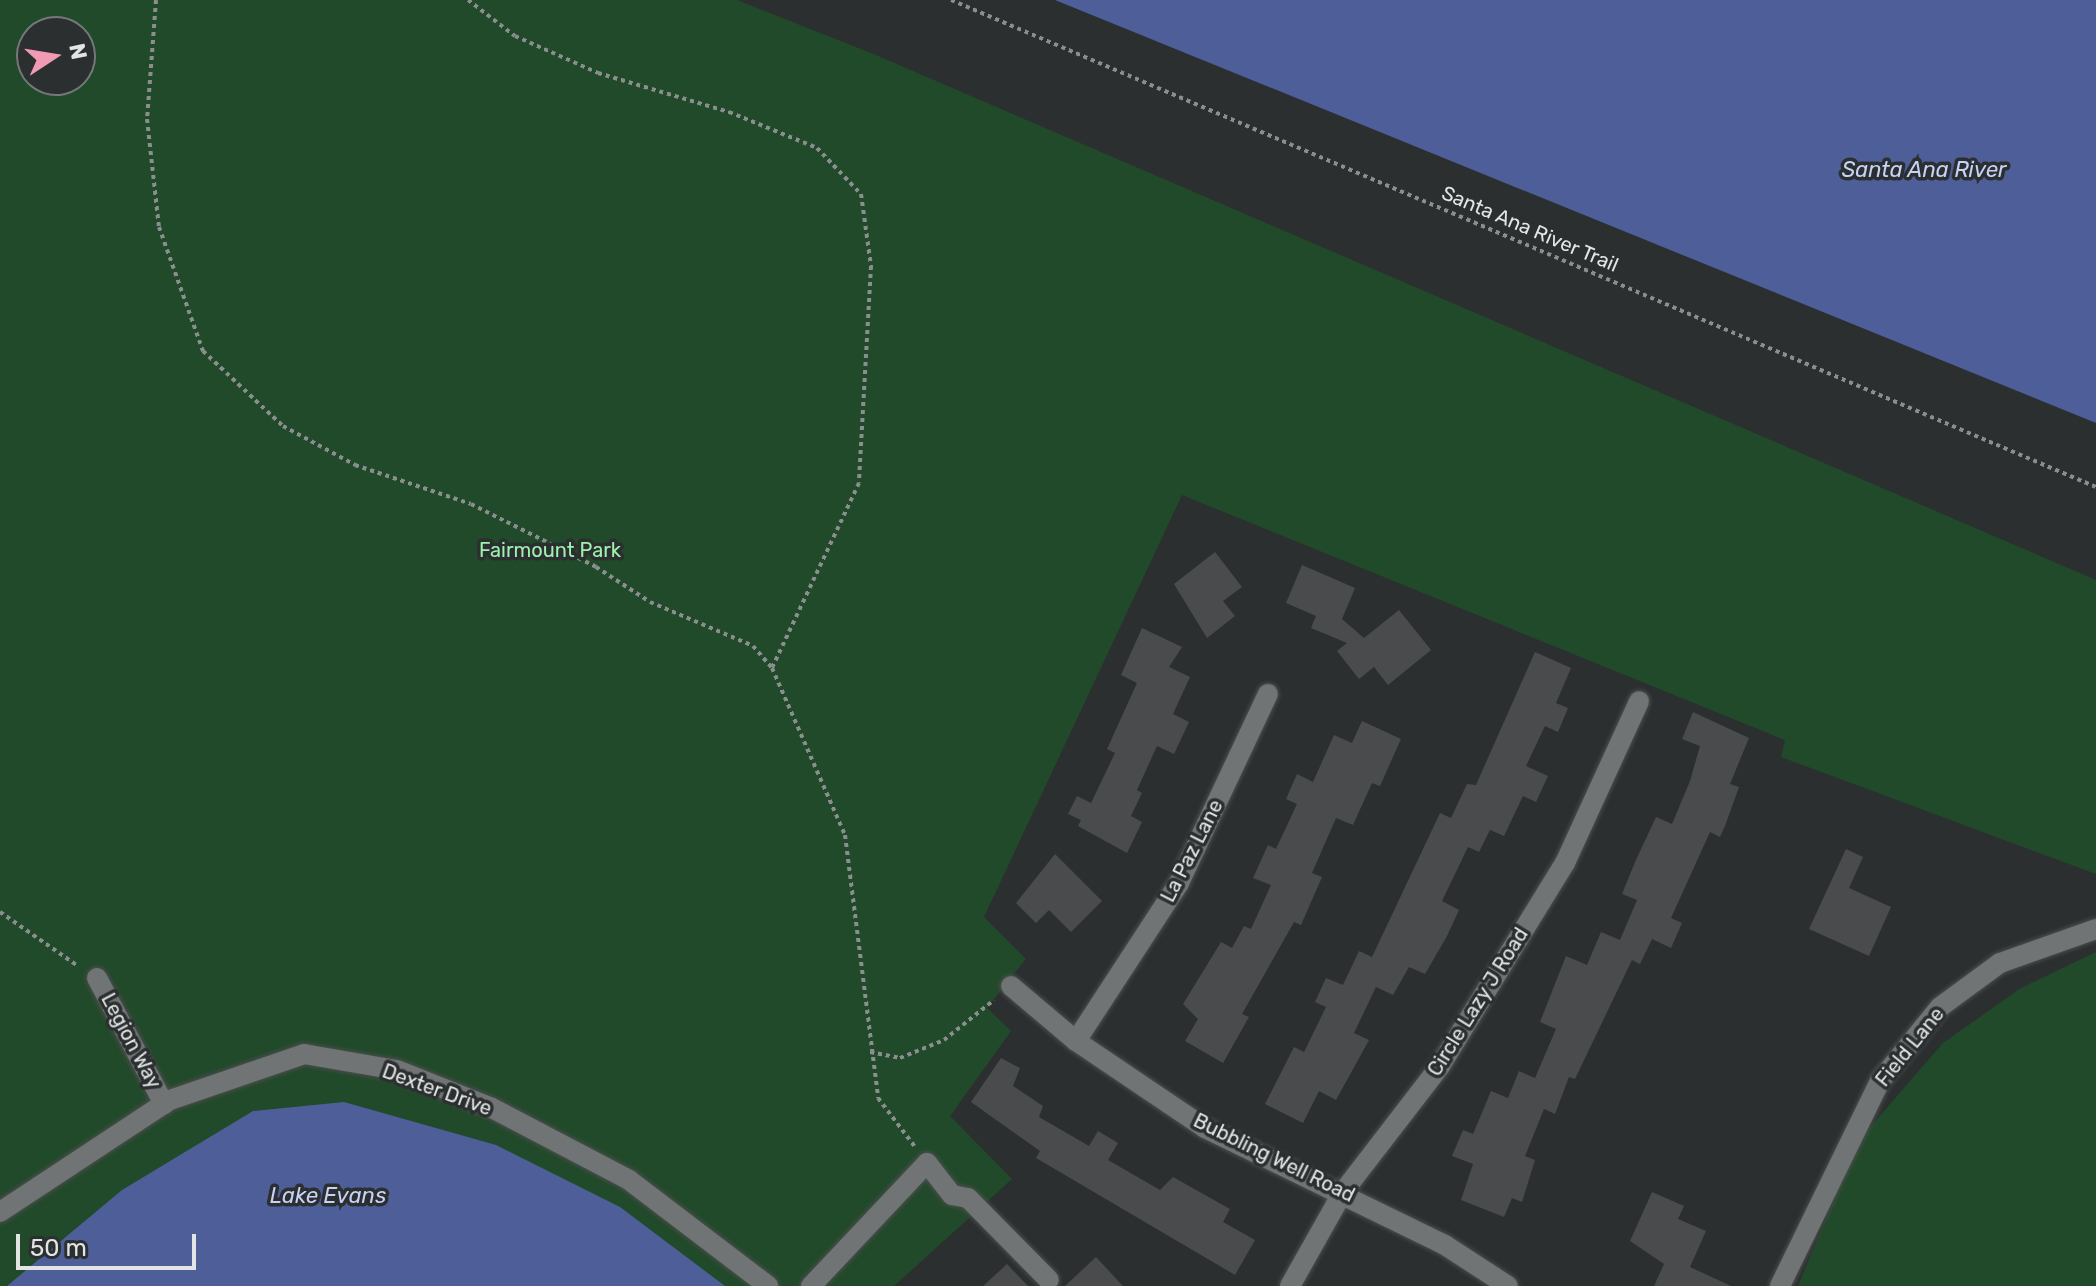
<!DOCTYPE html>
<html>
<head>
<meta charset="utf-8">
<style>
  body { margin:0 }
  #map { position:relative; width:2096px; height:1286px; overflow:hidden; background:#2c2f30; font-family:Rubik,sans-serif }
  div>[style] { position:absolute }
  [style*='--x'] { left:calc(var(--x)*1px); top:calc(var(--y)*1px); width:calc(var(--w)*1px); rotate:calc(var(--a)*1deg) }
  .green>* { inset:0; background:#214a2a }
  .water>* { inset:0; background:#4d5e99 }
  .building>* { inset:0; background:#494b4d }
  .path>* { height:4px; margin-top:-2px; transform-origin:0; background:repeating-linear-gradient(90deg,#8b8e8e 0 4px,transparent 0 8px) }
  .roads { filter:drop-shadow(0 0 2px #4b4d4d) drop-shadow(0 0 2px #4b4d4d) }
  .minor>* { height:20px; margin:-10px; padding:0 10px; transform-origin:10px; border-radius:10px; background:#707474 }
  span { translate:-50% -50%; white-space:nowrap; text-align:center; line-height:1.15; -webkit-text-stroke:7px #2c2f30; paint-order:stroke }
  .street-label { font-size:20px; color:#e3e5e5 }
  .park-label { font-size:20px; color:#9df3ad }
  .water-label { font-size:22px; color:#c6d2f6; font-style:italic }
  .north { position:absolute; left:16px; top:16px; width:80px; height:80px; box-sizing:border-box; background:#2c2f30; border:2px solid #757878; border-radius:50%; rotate:78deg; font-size:22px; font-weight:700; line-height:32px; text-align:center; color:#e3e5e5 }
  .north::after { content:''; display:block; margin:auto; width:28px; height:36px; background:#f19ab3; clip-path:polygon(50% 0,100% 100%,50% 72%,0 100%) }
  .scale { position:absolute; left:16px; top:1234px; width:180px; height:36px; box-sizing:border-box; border:4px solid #e3e5e5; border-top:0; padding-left:10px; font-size:24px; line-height:28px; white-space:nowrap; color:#e3e5e5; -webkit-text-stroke:6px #2c2f30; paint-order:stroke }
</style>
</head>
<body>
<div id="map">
  <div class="green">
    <div style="clip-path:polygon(evenodd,0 0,737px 0,871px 53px,2096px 580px,2096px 874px,1781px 757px,1785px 740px,1182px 495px,984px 917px,1026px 959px,987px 1008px,1011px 1031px,950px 1116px,1012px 1179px,894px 1286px,0 1286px,0 0,32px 32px,80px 32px,80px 80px,32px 80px,32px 32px)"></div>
    <div style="clip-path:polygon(2096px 952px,2096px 1286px,1798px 1286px,1858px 1141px,1943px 1043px,2021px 988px)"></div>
  </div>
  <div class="water">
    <div style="clip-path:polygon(1055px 0,2096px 0,2096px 423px)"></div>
    <div style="clip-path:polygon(344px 1102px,496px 1145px,620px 1207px,725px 1286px,7px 1286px,122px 1190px,253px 1111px)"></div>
  </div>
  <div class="building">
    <div style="clip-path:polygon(1215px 552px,1242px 587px,1223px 601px,1235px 616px,1207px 638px,1174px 584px)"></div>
    <div style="clip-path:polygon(1302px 565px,1355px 588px,1342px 619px,1364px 638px,1399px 610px,1431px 650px,1388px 685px,1374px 667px,1359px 679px,1337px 651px,1347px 643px,1311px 628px,1316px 616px,1286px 603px)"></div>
    <div style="clip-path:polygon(1142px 628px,1182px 647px,1169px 667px,1190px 677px,1173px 714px,1189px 722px,1174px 754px,1157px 746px,1137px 790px,1142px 793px,1131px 816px,1142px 822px,1127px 853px,1078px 826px,1081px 820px,1068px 814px,1077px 796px,1091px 803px,1115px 753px,1107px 749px,1137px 683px,1121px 675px)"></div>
    <div style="clip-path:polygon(1535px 652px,1571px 668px,1556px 703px,1568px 708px,1558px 732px,1545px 726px,1526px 766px,1548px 776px,1536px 802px,1523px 796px,1504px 836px,1490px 830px,1479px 852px,1468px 847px,1442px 901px,1459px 910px,1447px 936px,1425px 974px,1409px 967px,1393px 995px,1376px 987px,1354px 1033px,1369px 1040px,1336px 1100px,1319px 1091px,1303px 1123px,1265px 1104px,1294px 1047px,1304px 1052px,1326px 1007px,1315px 1002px,1326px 978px,1343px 985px,1359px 951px,1372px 957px,1440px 813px,1451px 818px,1467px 784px,1476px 785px)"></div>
    <div style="clip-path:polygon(1693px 712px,1749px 738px,1730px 784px,1739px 787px,1725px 826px,1720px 837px,1710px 832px,1671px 918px,1682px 923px,1671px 948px,1652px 939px,1640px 964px,1632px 960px,1575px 1079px,1569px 1077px,1555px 1114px,1544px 1109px,1525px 1156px,1535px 1160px,1522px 1202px,1512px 1198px,1504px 1217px,1461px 1200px,1473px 1164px,1452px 1156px,1463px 1130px,1473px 1134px,1491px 1091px,1508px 1098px,1519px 1071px,1535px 1078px,1556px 1029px,1540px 1022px,1566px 956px,1587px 965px,1601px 932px,1620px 940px,1637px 900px,1622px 894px,1635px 862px,1656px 817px,1672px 824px,1690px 781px,1700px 746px,1682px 739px)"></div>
    <div style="clip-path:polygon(1362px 721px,1401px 739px,1380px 786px,1372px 783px,1353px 825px,1336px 818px,1312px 873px,1322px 877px,1301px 925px,1294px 922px,1242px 1014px,1249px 1017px,1223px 1063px,1185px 1041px,1198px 1019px,1183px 1004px,1221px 942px,1232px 948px,1244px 926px,1251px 929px,1271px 885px,1253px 878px,1268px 845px,1276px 849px,1297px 804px,1286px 799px,1297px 774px,1313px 782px,1334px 735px,1352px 743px)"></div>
    <div style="clip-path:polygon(1846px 849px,1863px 857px,1849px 888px,1891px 907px,1869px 956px,1809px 929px)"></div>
    <div style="clip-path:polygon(1055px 854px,1102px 901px,1071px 932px,1049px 910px,1036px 923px,1016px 903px)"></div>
    <div style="clip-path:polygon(1001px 1058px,1020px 1068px,1013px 1086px,1043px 1106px,1039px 1117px,1089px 1146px,1098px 1131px,1118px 1143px,1108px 1160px,1160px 1190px,1173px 1177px,1230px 1209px,1223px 1222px,1255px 1240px,1235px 1275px,1036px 1158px,1040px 1151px,971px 1102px)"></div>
    <div style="clip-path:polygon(1652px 1192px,1684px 1206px,1678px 1219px,1706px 1231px,1690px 1267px,1731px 1286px,1654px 1286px,1664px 1264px,1630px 1241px)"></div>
    <div style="clip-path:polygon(1096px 1257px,1123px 1286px,1065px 1286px)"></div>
    <div style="clip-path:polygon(1007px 1264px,1028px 1286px,983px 1286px)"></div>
  </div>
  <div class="path">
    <div style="--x:156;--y:0;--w:119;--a:94.3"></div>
    <div style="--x:147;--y:119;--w:109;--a:83.7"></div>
    <div style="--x:159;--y:227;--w:132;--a:70.5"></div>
    <div style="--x:203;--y:351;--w:110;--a:43.2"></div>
    <div style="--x:283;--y:426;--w:82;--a:28.4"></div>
    <div style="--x:355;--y:465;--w:122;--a:18.6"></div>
    <div style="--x:471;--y:504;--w:140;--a:26.7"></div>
    <div style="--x:596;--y:567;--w:64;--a:32.9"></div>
    <div style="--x:650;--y:602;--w:112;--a:23.1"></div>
    <div style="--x:753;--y:646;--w:29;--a:49"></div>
    <div style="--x:772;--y:668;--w:182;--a:66.4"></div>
    <div style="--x:845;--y:835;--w:265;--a:82.8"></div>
    <div style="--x:878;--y:1098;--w:63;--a:52.8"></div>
    <div style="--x:468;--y:0;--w:59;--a:37.5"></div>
    <div style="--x:515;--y:36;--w:91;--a:24"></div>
    <div style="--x:598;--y:73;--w:137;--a:16.6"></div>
    <div style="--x:729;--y:112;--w:95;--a:22.2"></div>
    <div style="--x:817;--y:148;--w:64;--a:46.3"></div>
    <div style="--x:861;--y:194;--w:73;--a:82.1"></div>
    <div style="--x:871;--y:266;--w:217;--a:93.2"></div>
    <div style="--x:859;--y:483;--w:204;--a:115.2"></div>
    <div style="--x:951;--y:0;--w:1244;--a:23.04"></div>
    <div style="--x:0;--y:912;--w:95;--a:34.7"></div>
    <div style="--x:870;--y:1052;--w:31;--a:11"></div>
    <div style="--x:900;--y:1058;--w:48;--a:-22.2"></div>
    <div style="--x:944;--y:1040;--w:64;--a:-38.7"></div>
  </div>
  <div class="roads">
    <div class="minor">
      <div style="--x:97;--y:978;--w:143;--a:62"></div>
      <div style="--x:1011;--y:986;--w:85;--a:40.2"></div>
      <div style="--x:1076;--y:1041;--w:156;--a:34"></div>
      <div style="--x:1205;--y:1128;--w:267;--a:26"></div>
      <div style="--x:1445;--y:1245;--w:75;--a:33.1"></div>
      <div style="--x:1076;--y:1041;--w:189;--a:-56.9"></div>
      <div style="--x:1179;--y:883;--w:209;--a:-64.8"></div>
      <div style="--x:0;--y:1212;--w:204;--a:-33.4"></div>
      <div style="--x:170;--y:1100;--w:142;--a:-18.9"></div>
      <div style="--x:304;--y:1054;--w:94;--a:9.8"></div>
      <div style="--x:397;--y:1070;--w:102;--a:21.8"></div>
      <div style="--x:492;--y:1108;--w:155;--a:27.7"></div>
      <div style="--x:629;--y:1180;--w:175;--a:37.3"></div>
      <div style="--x:811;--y:1286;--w:169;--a:-46.7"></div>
      <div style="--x:927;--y:1163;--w:41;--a:52"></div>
      <div style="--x:952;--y:1195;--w:16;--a:11"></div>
      <div style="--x:968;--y:1198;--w:115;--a:45.4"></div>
      <div style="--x:1290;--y:1286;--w:108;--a:-60.6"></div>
      <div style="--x:1343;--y:1192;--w:159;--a:-52.4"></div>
      <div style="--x:1440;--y:1066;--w:238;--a:-58.4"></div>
      <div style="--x:1565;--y:863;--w:178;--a:-65.4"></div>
      <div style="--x:1780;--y:1286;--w:228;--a:-64"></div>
      <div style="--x:1880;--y:1081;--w:95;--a:-51"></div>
      <div style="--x:1940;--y:1007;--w:74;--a:-36.3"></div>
      <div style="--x:2000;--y:963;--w:102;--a:-19.5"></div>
    </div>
  </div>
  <div class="street-label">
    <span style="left:1530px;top:229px;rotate:23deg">Santa Ana River Trail</span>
    <span style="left:1192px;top:851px;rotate:-63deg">La Paz Lane</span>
    <span style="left:1478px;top:1002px;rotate:-58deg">Circle Lazy J Road</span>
    <span style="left:131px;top:1041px;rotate:62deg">Legion Way</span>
    <span style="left:1910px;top:1047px;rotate:-51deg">Field Lane</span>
    <span style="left:437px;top:1090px;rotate:20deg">Dexter Drive</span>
    <span style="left:1274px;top:1158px;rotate:26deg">Bubbling Well Road</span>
  </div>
  <div class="park-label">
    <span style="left:550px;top:550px">Fairmount Park</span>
  </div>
  <div class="water-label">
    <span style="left:1924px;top:170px">Santa Ana River</span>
    <span style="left:328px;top:1196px">Lake Evans</span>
  </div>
  <div class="north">N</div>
  <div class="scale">50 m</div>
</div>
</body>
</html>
